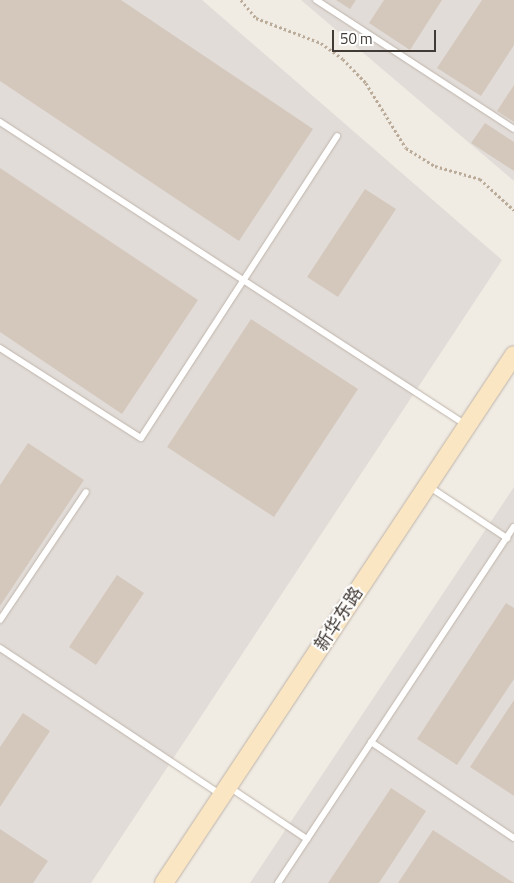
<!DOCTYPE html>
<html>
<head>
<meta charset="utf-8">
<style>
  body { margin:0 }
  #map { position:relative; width:514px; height:883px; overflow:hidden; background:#f0ebe3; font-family:"Titillium Web","Noto Sans SC",sans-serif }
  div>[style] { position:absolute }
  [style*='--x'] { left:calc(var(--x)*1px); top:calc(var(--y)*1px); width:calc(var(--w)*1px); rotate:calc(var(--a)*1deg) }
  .industrial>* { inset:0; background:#e2dcd8 }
  .building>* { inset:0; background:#d4c8bd }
  .path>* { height:2.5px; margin-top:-1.25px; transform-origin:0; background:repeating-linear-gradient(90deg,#bbab99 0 2.5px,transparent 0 5px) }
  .roads { filter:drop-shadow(0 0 1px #beb4aa) drop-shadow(0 0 1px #beb4aa) }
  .service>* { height:6px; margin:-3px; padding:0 3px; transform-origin:3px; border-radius:3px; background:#fff }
  .secondary>* { height:18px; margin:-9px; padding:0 9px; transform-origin:9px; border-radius:9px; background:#fae6c3 }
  span { translate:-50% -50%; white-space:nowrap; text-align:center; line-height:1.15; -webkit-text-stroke:4px #fff; paint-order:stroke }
  .street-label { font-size:18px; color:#423a34 }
  .scale { position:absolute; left:332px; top:30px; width:104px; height:22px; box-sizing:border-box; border:2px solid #423a34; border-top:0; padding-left:6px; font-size:15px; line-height:18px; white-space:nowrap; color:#423a34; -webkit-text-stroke:4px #fff; paint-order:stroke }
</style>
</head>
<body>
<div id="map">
  <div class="industrial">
    <div style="clip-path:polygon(0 0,202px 0,502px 260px,91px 883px,0 883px)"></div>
    <div style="clip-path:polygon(301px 0,514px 0,514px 181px)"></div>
    <div style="clip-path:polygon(514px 487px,514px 883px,250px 883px)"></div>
  </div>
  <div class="building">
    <div style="clip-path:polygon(0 0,121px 0,313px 129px,239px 241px,0 81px)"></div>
    <div style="clip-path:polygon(336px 0,356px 0,350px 9px)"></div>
    <div style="clip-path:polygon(384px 0,442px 0,410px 50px,369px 23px)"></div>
    <div style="clip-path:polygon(482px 0,514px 0,514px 45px,481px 96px,437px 68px)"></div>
    <div style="clip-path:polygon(514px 85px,514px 122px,497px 111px)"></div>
    <div style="clip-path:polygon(485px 123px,514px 142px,514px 171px,471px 143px)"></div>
    <div style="clip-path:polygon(0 168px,198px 300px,122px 414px,0 332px)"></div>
    <div style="clip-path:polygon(365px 189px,396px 209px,338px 297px,307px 277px)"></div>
    <div style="clip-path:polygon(251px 319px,358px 389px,274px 517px,167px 447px)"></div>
    <div style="clip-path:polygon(28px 443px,84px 480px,0 606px,0 485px)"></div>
    <div style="clip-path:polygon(117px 575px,144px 593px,96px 665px,69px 647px)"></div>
    <div style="clip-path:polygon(506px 603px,514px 608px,514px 679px,457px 765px,417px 739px)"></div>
    <div style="clip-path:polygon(514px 700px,514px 796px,470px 767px)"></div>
    <div style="clip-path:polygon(23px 713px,50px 731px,0 807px,0 747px)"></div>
    <div style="clip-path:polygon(391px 788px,426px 811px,379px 883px,328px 883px)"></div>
    <div style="clip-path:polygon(0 829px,48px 861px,33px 883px,0 883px)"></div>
    <div style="clip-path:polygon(433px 830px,514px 883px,398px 883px)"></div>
  </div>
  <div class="path">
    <div style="--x:241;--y:0;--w:23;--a:50"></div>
    <div style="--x:256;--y:18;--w:70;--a:21"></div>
    <div style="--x:321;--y:43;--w:27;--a:36"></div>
    <div style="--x:343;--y:59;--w:33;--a:46"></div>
    <div style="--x:366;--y:83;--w:76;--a:58.4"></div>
    <div style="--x:406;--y:148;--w:34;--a:32"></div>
    <div style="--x:435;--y:166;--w:47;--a:16.1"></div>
    <div style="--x:480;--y:179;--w:46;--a:42.4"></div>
  </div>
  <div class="roads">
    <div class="service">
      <div style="--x:316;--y:0;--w:236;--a:33.1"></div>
      <div style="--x:0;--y:122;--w:556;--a:33.03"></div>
      <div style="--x:0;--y:348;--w:167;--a:32.6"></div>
      <div style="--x:141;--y:438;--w:360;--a:-57"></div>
      <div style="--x:428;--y:486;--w:95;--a:33.4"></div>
      <div style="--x:0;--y:620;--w:154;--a:-56.1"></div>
      <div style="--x:0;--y:648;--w:265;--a:33.6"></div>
      <div style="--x:371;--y:742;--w:172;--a:33.9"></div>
      <div style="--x:229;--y:787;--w:94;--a:33.7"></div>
      <div style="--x:278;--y:883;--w:427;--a:-56.5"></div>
    </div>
    <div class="secondary">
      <div style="--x:164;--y:883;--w:633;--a:-56.46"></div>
    </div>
  </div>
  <div class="street-label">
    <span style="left:339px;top:619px;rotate:-57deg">新华东路</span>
  </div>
  <div class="scale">50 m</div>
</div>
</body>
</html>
